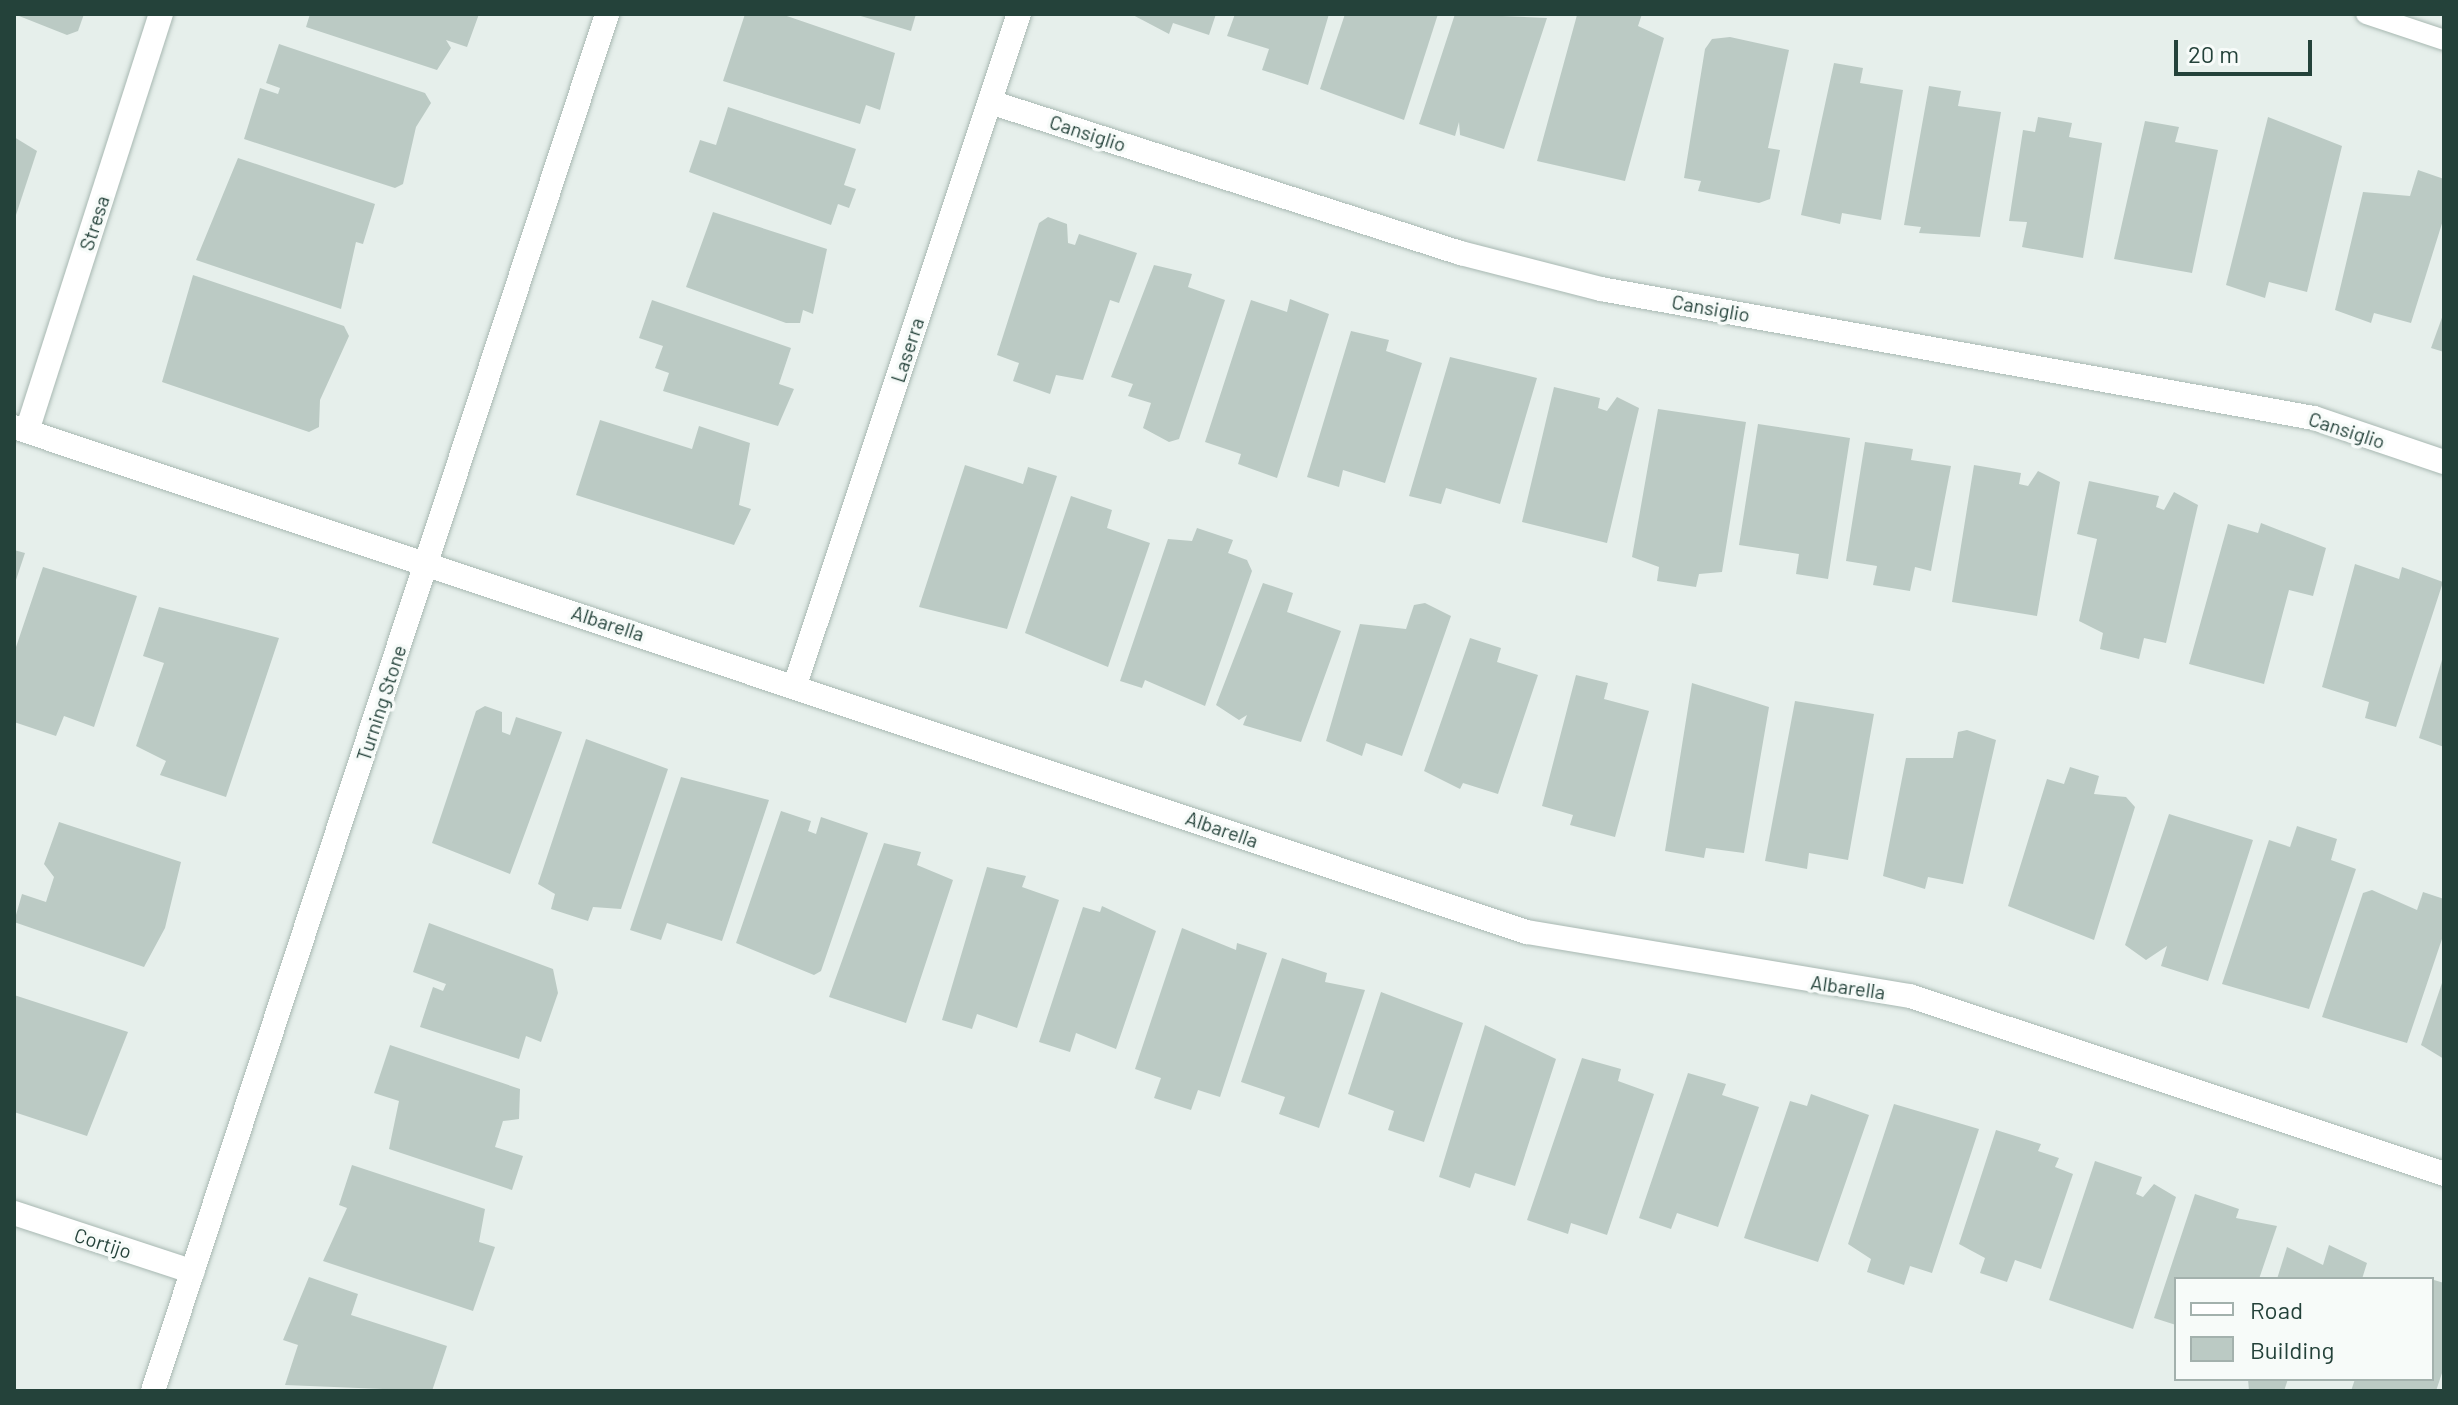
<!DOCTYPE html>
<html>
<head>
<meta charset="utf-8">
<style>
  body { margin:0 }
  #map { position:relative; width:2458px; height:1405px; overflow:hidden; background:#e6efeb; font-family:Barlow,sans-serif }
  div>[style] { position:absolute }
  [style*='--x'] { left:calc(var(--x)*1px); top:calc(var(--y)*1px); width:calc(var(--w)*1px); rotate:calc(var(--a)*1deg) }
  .building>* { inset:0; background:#bbcac4 }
  .roads { filter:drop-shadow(0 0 2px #a8b8b2) drop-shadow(0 0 2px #a8b8b2) }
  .lane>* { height:20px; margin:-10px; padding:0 10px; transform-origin:10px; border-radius:10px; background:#fff }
  .street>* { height:24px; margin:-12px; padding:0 12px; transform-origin:12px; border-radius:12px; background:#fff }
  span { translate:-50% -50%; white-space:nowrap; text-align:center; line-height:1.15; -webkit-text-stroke:7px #f7fbf9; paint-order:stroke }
  .street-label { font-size:20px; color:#24423a }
  .frame { position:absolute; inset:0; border:16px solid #24423a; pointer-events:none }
  .legend { position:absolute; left:2174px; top:1277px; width:260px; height:104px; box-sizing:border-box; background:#f7fbf9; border:2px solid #a3b1ad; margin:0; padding:10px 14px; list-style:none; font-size:24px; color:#24423a }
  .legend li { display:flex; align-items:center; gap:16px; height:40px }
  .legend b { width:40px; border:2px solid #a3b1ad }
  .scale { position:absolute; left:2174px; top:40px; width:138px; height:36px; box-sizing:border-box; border:4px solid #24423a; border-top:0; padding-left:10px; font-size:24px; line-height:28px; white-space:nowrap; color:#24423a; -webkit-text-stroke:6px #f7fbf9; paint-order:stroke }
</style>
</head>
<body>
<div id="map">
  <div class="building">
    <div style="clip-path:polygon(14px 14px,84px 14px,78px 31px,67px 35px)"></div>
    <div style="clip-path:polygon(310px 14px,479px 14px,467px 47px,446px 40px,451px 48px,437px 70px,306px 27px)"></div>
    <div style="clip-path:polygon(745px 14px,781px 14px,895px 53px,880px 110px,866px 105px,860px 124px,723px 81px)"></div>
    <div style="clip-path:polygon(854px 14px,916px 14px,911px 31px)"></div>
    <div style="clip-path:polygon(1131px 14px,1216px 14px,1209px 35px,1173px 23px,1169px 34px)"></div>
    <div style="clip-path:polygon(1235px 14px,1329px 14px,1308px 85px,1262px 70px,1269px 49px,1227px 36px)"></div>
    <div style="clip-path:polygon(1345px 14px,1438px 14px,1404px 120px,1320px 89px)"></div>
    <div style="clip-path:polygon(1455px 14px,1547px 18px,1504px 149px,1460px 135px,1459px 122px,1455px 136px,1419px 124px)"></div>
    <div style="clip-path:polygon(1642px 14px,1638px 26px,1664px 38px,1625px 181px,1537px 161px,1577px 15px)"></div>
    <div style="clip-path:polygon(1730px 37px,1789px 50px,1768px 148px,1780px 150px,1770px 199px,1759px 203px,1698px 191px,1701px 181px,1684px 178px,1705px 49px,1712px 39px)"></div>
    <div style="clip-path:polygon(279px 44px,425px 93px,431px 103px,416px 127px,403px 184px,395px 188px,244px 139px,260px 88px,278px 94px,280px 88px,266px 83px)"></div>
    <div style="clip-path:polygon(1834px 63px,1863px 68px,1860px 83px,1903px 90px,1881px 220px,1842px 213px,1840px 224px,1801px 215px)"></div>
    <div style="clip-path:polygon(1929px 86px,1961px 91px,1958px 106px,2001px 112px,1980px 237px,1919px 233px,1921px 227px,1904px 225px)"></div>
    <div style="clip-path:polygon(728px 107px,856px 149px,844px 185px,856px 189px,849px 208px,838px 204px,831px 225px,689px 172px,700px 140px,716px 145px)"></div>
    <div style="clip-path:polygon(2038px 117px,2072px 123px,2069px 137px,2102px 143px,2083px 258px,2022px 247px,2027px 222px,2009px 221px,2023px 130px,2035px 132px)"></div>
    <div style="clip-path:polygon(2268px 117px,2342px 146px,2307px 292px,2269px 282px,2265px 298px,2226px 285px)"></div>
    <div style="clip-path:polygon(2145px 121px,2179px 127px,2175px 142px,2218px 150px,2192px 273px,2114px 259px)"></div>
    <div style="clip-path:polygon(14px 137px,37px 151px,15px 218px,14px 218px)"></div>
    <div style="clip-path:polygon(238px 158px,375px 204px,363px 244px,356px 242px,341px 309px,196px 260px)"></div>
    <div style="clip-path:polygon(2418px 170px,2444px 179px,2444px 217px,2411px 323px,2374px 313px,2371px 323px,2335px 310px,2363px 192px,2410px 196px)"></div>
    <div style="clip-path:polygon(713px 212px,827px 249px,813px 314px,803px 310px,800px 323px,786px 323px,686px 287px)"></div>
    <div style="clip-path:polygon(1048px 217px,1067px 224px,1068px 243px,1075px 245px,1079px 234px,1137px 253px,1119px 303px,1110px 300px,1083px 380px,1056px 375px,1050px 394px,1013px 381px,1019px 363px,997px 355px,1039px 223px)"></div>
    <div style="clip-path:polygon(1154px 265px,1192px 274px,1188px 287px,1225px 300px,1179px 439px,1169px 442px,1143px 428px,1151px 403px,1128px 396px,1133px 384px,1111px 377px)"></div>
    <div style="clip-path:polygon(193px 275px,344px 326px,349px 336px,320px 400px,319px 427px,309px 432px,162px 382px)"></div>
    <div style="clip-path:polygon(1290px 299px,1329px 314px,1277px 478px,1238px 464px,1241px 454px,1205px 442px,1251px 300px,1287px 312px)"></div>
    <div style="clip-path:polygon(652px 300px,791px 348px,779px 384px,794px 389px,778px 426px,663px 391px,669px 373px,655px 368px,663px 346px,639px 338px)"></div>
    <div style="clip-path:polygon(2444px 312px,2444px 352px,2431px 348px)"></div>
    <div style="clip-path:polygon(1351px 331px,1389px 340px,1386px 351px,1422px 363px,1385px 483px,1343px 470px,1339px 487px,1307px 477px)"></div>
    <div style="clip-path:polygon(1450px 357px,1537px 378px,1500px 504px,1446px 488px,1441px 504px,1409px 496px)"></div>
    <div style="clip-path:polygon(1554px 387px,1600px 398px,1598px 408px,1607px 411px,1617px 397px,1639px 408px,1607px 543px,1522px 522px)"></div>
    <div style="clip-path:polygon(1658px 409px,1746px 422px,1722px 572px,1699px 574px,1696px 587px,1657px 581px,1659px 567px,1632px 557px)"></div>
    <div style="clip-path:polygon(600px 420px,692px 449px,699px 426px,750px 443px,739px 505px,751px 509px,734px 545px,576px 495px)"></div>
    <div style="clip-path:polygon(1758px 424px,1850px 438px,1828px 579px,1796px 574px,1799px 554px,1739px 545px)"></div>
    <div style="clip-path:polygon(1865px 442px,1913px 449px,1911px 460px,1951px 466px,1931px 571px,1915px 567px,1910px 591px,1873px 585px,1877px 566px,1846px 561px)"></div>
    <div style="clip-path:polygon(965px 465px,1023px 484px,1028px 467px,1057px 476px,1007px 629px,919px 607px)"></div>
    <div style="clip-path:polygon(1974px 465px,2021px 473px,2019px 484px,2028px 486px,2038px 471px,2060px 482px,2037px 616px,1952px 602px)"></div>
    <div style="clip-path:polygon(2089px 481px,2159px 496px,2156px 507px,2164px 510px,2174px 492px,2198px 505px,2166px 643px,2144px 638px,2139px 659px,2100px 649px,2103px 633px,2079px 621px,2097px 539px,2077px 534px)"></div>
    <div style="clip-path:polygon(1071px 496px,1112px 510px,1107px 528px,1150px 543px,1108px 667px,1025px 633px)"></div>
    <div style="clip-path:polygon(2261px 523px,2326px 548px,2313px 596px,2289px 590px,2264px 684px,2189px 664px,2228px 524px,2258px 533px)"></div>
    <div style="clip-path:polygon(1197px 528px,1233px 540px,1228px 553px,1247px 560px,1252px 571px,1205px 706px,1145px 680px,1142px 688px,1120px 681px,1168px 539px,1192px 541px)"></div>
    <div style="clip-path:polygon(14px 550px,25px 553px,15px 583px,14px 583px)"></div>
    <div style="clip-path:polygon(2355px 564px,2399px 579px,2402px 567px,2443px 582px,2396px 727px,2365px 718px,2369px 702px,2322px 687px)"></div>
    <div style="clip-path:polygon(43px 567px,137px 596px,94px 727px,64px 716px,56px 736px,14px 722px,14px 653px)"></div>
    <div style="clip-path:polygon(1263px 583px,1293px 593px,1287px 612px,1341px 631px,1301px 742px,1243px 725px,1247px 715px,1239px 720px,1216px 705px)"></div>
    <div style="clip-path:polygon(1425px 603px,1451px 616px,1402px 756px,1366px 743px,1362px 756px,1326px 741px,1360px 624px,1406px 629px,1414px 605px)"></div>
    <div style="clip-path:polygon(159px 607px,279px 638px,226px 797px,160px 775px,166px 761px,136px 746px,164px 663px,143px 656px)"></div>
    <div style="clip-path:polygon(1470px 638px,1501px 648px,1497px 662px,1538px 675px,1498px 794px,1463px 783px,1460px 789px,1424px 771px)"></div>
    <div style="clip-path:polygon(2444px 653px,2444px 747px,2419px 738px)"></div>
    <div style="clip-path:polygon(1576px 675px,1608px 683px,1604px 699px,1649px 711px,1615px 837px,1570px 825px,1573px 815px,1542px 806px)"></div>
    <div style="clip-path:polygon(1692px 683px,1769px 707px,1744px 853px,1706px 848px,1704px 858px,1665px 851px)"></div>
    <div style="clip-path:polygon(1795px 701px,1874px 714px,1848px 860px,1809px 853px,1807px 869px,1765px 861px)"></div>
    <div style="clip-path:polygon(485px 706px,502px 712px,502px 732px,510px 735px,516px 717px,562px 732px,510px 874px,432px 843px,476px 711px)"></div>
    <div style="clip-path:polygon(1967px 730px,1996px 740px,1963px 884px,1928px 877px,1925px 889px,1883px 876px,1906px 758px,1953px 758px,1958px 732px)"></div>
    <div style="clip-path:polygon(586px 739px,668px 769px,621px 909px,593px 907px,588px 921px,551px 909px,555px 894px,538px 884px)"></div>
    <div style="clip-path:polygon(2070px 767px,2099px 776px,2094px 794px,2126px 797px,2135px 807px,2094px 940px,2008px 906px,2047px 779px,2064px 784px)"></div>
    <div style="clip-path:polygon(681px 777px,769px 800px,722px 941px,667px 923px,661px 940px,630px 930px)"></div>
    <div style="clip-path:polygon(781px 811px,811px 821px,808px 831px,816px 834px,821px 817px,868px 833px,821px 971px,814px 975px,736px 943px)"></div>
    <div style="clip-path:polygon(2169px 814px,2253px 840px,2208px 981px,2161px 966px,2167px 946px,2146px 960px,2125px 945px)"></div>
    <div style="clip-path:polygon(59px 822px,181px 862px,165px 928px,144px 967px,14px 922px,22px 894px,46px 902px,54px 877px,44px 864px)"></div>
    <div style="clip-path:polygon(2297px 826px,2337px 839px,2331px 860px,2356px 869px,2309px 1009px,2222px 984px,2269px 840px,2290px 847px)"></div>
    <div style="clip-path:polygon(884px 843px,921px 852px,917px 865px,953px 880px,906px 1023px,829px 997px)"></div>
    <div style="clip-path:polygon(987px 867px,1026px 876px,1022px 887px,1059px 900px,1017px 1028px,977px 1014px,972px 1029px,942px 1020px)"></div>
    <div style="clip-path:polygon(2372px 890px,2417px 910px,2423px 892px,2444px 899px,2444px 933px,2407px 1043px,2322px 1017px,2363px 893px)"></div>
    <div style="clip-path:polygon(1102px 906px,1156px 931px,1116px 1049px,1076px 1033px,1070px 1052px,1039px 1042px,1083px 907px,1100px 912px)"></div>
    <div style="clip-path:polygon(429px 923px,553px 969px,558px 993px,541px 1042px,526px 1036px,519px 1059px,420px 1027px,433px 987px,443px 991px,446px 984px,413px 972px)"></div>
    <div style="clip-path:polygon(1182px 928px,1236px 950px,1237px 943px,1267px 953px,1220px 1097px,1198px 1090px,1191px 1110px,1154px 1098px,1161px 1078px,1135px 1069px)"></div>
    <div style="clip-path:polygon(1282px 958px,1327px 973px,1325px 982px,1365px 990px,1319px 1128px,1279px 1114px,1285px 1097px,1241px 1082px)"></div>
    <div style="clip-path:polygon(2443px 980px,2444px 980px,2444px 1059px,2421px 1045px)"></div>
    <div style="clip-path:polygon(1381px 992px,1463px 1023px,1424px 1142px,1388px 1130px,1394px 1111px,1348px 1094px)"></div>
    <div style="clip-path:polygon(14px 995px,128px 1032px,87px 1136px,14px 1112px)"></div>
    <div style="clip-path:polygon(1485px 1025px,1556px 1059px,1515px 1186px,1475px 1173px,1470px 1188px,1439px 1177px)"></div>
    <div style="clip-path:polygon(390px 1045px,520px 1089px,519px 1119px,503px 1121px,495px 1147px,523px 1156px,512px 1190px,389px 1149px,399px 1101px,374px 1093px)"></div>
    <div style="clip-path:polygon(1582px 1058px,1621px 1069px,1618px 1081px,1654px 1094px,1607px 1235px,1571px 1223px,1568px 1234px,1527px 1220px)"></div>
    <div style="clip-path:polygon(1688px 1073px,1726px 1084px,1722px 1095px,1759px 1107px,1718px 1227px,1677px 1213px,1671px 1229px,1639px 1218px)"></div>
    <div style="clip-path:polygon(1811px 1094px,1869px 1115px,1818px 1262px,1744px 1238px,1790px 1101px,1807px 1106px)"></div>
    <div style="clip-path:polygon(1894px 1104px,1979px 1129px,1932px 1273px,1910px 1266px,1904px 1285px,1867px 1272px,1871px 1259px,1848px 1244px)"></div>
    <div style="clip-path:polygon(1996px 1130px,2041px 1144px,2038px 1151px,2059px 1158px,2055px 1167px,2073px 1174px,2041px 1269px,2015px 1260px,2007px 1282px,1980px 1273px,1985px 1258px,1959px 1244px)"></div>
    <div style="clip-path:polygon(2095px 1161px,2142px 1177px,2136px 1194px,2143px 1197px,2154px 1184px,2176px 1197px,2133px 1329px,2049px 1300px)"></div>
    <div style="clip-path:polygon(352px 1165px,485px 1209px,479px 1242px,495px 1247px,473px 1311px,323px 1261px,347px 1208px,339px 1205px)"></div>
    <div style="clip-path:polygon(2195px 1194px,2239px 1209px,2236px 1218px,2277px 1226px,2259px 1279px,2176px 1279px,2176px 1325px,2154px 1318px)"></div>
    <div style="clip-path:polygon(2329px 1245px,2367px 1263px,2362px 1279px,2277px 1279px,2287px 1247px,2323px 1265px)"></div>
    <div style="clip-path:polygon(309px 1277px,358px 1294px,351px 1315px,447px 1346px,432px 1391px,285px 1385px,298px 1345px,283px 1340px)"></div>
    <div style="clip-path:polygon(2434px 1280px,2444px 1283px,2444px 1367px,2436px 1391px,2351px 1391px,2355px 1379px,2432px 1379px)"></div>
    <div style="clip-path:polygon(2248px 1379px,2288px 1379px,2284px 1391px,2249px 1391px)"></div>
  </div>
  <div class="roads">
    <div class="lane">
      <div style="--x:2366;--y:14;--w:82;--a:18.4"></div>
    </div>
    <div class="street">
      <div style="--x:990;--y:102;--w:495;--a:17.8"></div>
      <div style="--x:1461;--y:253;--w:145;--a:14.4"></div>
      <div style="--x:1601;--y:289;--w:725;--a:10.26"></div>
      <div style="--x:2314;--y:418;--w:137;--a:18.7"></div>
      <div style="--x:14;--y:427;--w:1595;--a:18.46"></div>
      <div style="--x:1527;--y:932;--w:388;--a:9.5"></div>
      <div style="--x:1910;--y:996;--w:563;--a:18.43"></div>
      <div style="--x:27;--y:431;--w:438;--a:-72.2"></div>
      <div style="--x:795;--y:685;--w:707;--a:-71.54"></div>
      <div style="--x:14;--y:1213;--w:188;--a:18.2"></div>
      <div style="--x:153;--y:1391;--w:1450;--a:-71.75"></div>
    </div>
  </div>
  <div class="street-label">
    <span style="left:1088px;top:133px;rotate:18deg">Cansiglio</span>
    <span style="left:94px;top:223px;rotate:-72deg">Stresa</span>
    <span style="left:1711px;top:308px;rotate:10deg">Cansiglio</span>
    <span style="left:907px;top:350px;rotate:-72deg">Laserra</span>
    <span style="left:2347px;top:430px;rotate:18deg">Cansiglio</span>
    <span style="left:608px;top:623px;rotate:18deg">Albarella</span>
    <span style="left:381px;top:703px;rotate:-72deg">Turning Stone</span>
    <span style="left:1222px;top:829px;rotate:19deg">Albarella</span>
    <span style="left:1848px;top:987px;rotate:8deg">Albarella</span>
    <span style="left:103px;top:1243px;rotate:18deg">Cortijo</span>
  </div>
  <div class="frame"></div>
  <ul class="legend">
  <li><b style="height:10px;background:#fff"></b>Road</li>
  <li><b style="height:22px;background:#bbcac4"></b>Building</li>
  </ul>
  <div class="scale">20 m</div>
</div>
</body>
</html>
